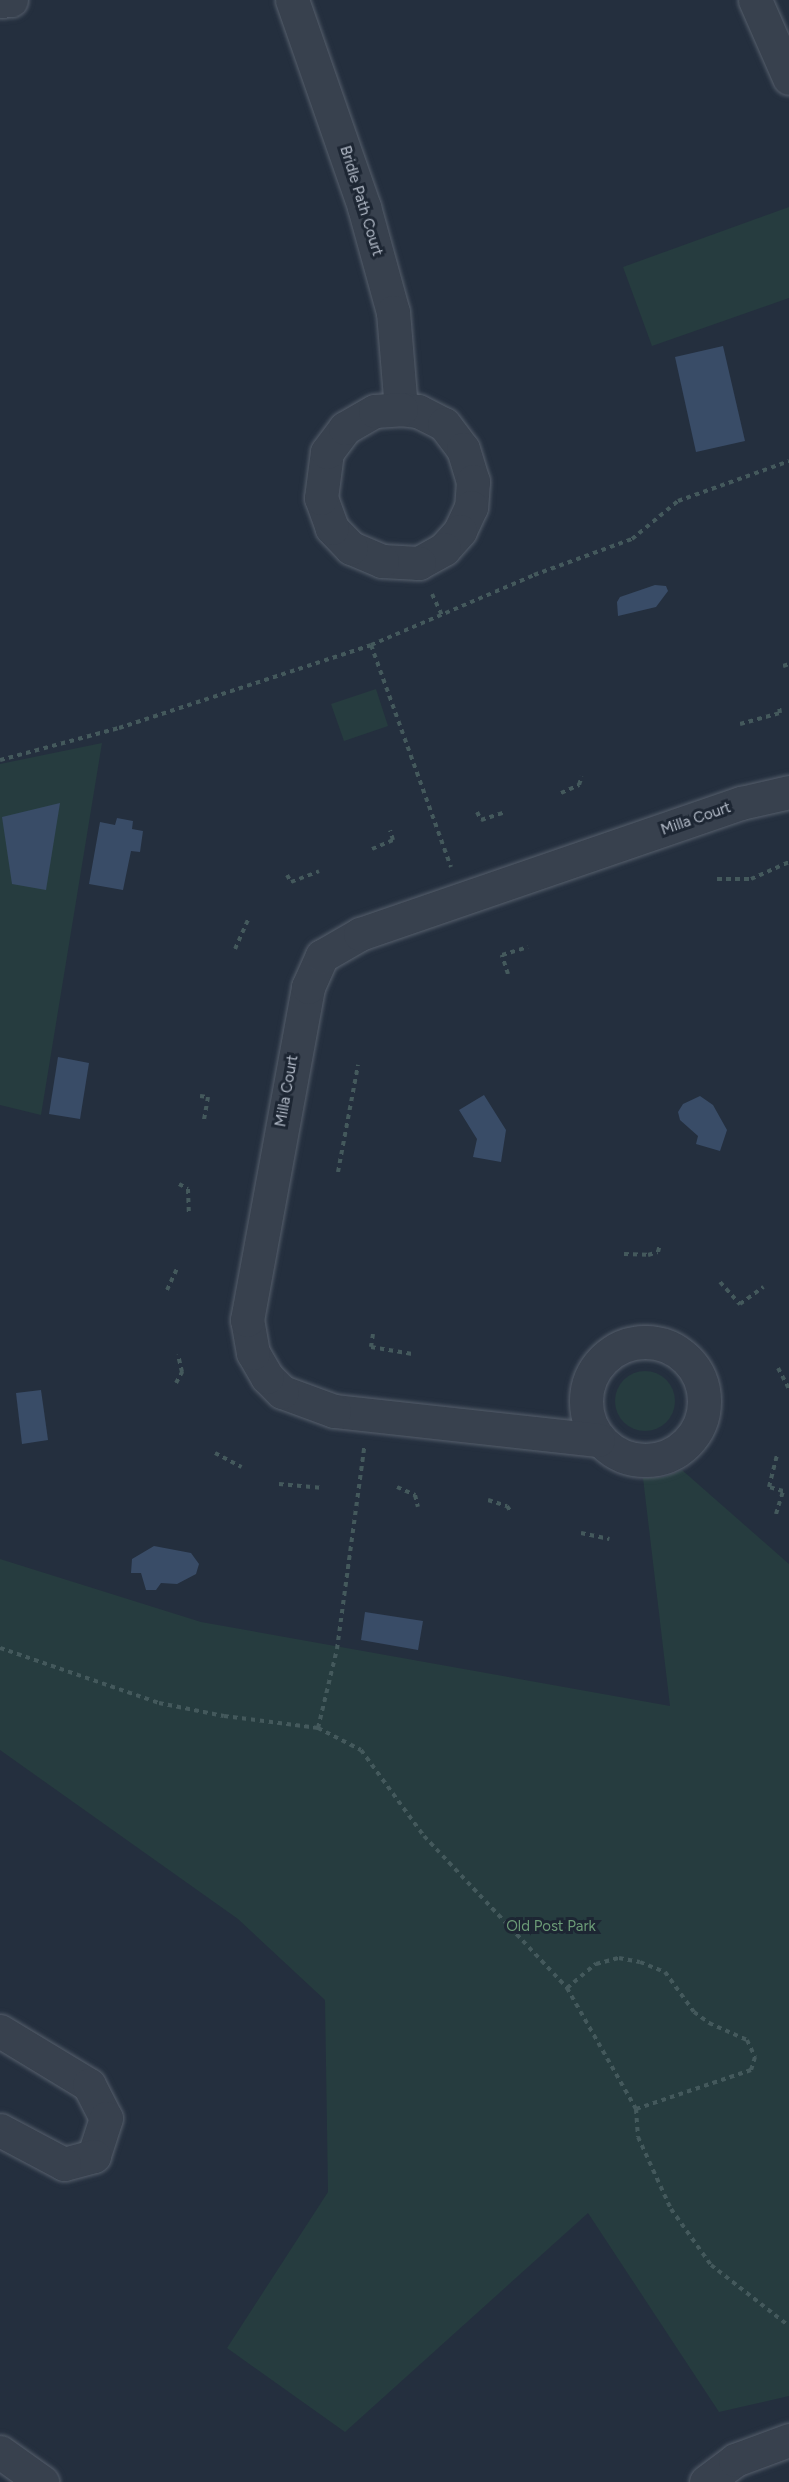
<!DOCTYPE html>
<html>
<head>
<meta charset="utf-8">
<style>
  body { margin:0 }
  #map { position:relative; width:789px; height:2482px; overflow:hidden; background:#242f3e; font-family:Figtree,sans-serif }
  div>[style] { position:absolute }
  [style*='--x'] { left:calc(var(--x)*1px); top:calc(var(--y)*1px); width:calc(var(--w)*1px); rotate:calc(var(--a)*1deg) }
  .green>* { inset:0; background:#263c3f }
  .round { border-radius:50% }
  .water>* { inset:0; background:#394c67 }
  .path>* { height:4px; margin-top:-2px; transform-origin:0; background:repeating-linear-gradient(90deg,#44595c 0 4.5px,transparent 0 9px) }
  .roads { filter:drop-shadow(0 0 2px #565f6c) drop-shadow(0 0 2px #565f6c) }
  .street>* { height:33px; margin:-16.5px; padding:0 16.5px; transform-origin:16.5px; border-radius:16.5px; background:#38414e }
  .street>.ring { margin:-16.5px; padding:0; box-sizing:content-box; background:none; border:33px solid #38414e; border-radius:50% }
  span { translate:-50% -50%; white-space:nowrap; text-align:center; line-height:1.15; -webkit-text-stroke:6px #1d2633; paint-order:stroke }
  .street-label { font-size:15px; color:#b4bcc9 }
  .park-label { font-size:15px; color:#6b9a76 }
</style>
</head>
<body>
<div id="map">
  <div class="green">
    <div style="clip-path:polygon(789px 207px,789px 298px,652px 346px,623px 267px)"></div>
    <div style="clip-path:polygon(376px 689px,388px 726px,344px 741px,331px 704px)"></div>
    <div style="clip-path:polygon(102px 743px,41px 1115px,0 1105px,0 764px)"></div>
    <div class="round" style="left:615px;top:1371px;width:60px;height:60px"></div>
    <div style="clip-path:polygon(682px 1470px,789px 1564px,789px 2396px,719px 2412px,588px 2213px,345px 2432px,227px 2348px,328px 2192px,325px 2000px,238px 1919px,0 1750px,0 1559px,201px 1622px,670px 1706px,643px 1478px,664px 1477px)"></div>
  </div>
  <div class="water">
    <div style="clip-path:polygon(723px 346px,745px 441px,696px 452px,675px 357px)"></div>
    <div style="clip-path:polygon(655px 585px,666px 586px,668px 591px,656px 607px,618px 616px,617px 602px,620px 597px)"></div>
    <div style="clip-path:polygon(60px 803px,46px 890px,12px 884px,2px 817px)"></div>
    <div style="clip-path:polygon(117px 818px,133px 821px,132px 829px,143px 831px,140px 852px,131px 851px,123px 890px,89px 884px,100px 822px,115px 825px)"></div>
    <div style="clip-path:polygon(58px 1057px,89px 1063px,80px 1119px,49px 1114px)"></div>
    <div style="clip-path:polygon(484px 1095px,506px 1130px,501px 1162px,473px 1157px,477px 1139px,459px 1110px)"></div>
    <div style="clip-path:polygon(700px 1096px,713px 1105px,727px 1130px,720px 1151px,696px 1144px,698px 1136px,680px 1120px,678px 1112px,683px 1104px)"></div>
    <div style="clip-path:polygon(41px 1390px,48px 1440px,22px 1444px,16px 1393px)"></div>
    <div style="clip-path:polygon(154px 1546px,191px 1553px,199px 1564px,196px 1574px,177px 1584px,161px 1583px,156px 1590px,146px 1590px,141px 1573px,131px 1573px,132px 1559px)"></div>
    <div style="clip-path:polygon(365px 1612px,423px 1621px,418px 1650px,361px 1640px)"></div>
  </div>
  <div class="path">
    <div style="--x:432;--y:594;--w:23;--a:65"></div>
    <div style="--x:371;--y:645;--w:236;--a:70.2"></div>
    <div style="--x:783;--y:666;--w:6;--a:-18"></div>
    <div style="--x:740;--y:724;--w:41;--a:-15.4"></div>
    <div style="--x:780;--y:713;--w:6;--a:-99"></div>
    <div style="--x:0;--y:760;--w:123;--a:-15.1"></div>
    <div style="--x:119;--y:728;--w:265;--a:-18.2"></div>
    <div style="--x:371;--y:645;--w:177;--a:-23.2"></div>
    <div style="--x:534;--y:575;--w:104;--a:-20.2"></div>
    <div style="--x:632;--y:539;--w:60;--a:-39.6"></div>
    <div style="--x:678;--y:501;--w:118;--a:-19.8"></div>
    <div style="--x:561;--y:793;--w:20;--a:-24"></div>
    <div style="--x:579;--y:785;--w:9;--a:-72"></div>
    <div style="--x:477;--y:812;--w:9;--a:63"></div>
    <div style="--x:481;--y:820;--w:23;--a:-18"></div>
    <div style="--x:372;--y:849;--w:23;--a:-23"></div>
    <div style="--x:393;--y:840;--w:10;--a:-107"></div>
    <div style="--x:287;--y:875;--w:8;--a:60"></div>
    <div style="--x:291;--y:882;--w:30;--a:-21"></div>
    <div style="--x:717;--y:879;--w:34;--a:0"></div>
    <div style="--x:751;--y:879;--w:42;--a:-24.1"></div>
    <div style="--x:235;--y:949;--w:34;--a:-66"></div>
    <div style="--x:508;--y:974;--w:20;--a:-108"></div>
    <div style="--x:502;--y:955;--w:27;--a:-17"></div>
    <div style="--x:200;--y:1096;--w:8;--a:7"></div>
    <div style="--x:208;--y:1097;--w:23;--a:100"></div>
    <div style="--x:338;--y:1172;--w:109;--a:-79.4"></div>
    <div style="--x:179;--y:1184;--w:10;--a:29"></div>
    <div style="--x:188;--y:1189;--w:23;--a:88"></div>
    <div style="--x:624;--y:1254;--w:24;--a:2"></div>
    <div style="--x:648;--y:1255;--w:10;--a:-17"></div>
    <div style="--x:658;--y:1252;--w:8;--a:-76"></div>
    <div style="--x:720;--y:1282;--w:30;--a:48"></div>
    <div style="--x:740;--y:1304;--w:29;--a:-36"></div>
    <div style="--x:167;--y:1290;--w:26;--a:-65"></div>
    <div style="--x:373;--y:1334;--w:13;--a:99"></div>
    <div style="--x:371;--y:1347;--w:42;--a:9.7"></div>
    <div style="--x:778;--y:1368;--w:24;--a:62"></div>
    <div style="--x:176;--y:1383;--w:13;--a:-61"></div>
    <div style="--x:182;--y:1372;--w:18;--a:-103"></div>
    <div style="--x:215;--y:1453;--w:30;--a:28"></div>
    <div style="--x:279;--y:1484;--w:44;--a:5.2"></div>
    <div style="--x:397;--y:1487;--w:20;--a:24"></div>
    <div style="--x:415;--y:1495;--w:12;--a:76"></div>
    <div style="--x:488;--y:1500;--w:20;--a:18"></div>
    <div style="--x:507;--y:1506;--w:7;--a:56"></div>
    <div style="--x:776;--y:1514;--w:24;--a:-73"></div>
    <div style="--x:783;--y:1491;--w:15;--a:-164"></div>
    <div style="--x:769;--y:1487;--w:32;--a:-76"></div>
    <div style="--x:581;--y:1533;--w:29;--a:12"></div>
    <div style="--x:0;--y:1648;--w:168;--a:19.1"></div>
    <div style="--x:159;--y:1703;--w:66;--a:11.3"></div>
    <div style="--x:224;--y:1716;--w:95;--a:7.3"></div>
    <div style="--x:318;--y:1728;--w:48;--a:27.1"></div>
    <div style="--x:361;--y:1750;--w:107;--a:53.8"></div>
    <div style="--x:424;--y:1836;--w:209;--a:46.7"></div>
    <div style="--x:567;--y:1988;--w:139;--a:60.3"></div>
    <div style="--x:636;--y:2109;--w:28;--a:86"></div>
    <div style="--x:638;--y:2137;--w:79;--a:65.4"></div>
    <div style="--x:671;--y:2209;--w:69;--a:54.5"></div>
    <div style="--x:711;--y:2265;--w:99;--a:38"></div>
    <div style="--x:318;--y:1728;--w:81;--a:-76.5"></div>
    <div style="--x:337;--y:1649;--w:203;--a:-82.3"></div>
    <div style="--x:567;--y:1988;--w:38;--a:-40"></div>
    <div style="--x:596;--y:1964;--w:24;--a:-15"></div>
    <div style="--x:619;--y:1958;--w:21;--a:11"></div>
    <div style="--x:640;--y:1962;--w:27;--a:22"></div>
    <div style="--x:665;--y:1972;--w:49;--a:54.1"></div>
    <div style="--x:694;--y:2012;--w:19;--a:36"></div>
    <div style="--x:709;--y:2023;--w:42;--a:24.1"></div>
    <div style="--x:747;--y:2040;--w:19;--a:65"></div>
    <div style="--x:755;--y:2057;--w:14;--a:107"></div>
    <div style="--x:751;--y:2070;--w:121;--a:161.3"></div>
  </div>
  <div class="roads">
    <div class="street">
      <div style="--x:292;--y:0;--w:219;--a:70.8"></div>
      <div style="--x:364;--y:207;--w:109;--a:74.6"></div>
      <div style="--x:393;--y:312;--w:97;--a:85.3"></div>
      <div style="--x:755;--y:0;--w:85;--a:66.4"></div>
      <div style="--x:0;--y:1;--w:11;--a:-5"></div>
      <div style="--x:401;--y:409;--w:17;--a:7"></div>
      <div style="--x:418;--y:411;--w:29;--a:27"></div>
      <div style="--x:444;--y:424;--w:31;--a:53"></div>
      <div style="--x:463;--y:449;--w:34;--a:73"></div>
      <div style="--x:473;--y:481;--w:26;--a:94"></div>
      <div style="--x:471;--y:507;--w:26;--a:115"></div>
      <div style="--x:460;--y:531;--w:24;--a:132"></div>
      <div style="--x:444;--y:549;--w:29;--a:151"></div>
      <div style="--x:419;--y:563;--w:37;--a:-177"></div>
      <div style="--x:382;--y:561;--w:34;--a:-157"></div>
      <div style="--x:351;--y:548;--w:28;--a:-134"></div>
      <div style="--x:332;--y:528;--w:32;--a:-110"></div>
      <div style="--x:321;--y:498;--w:46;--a:-82.6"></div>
      <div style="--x:327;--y:452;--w:30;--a:-53"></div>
      <div style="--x:345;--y:428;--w:34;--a:-30"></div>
      <div style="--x:375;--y:411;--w:26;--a:-4"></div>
      <div class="ring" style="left:586px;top:1342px;width:85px;height:85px"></div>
      <div style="--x:598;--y:1440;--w:266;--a:-173.7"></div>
      <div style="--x:334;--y:1411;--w:55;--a:-159.9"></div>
      <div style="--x:282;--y:1392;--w:21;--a:-135"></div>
      <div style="--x:267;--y:1377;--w:28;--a:-120"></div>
      <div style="--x:253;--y:1353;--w:34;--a:-100"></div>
      <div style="--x:247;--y:1320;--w:339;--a:-79.6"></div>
      <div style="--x:308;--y:987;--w:34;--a:-66"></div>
      <div style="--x:322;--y:956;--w:44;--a:-30.1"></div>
      <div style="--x:360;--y:934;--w:403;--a:-19"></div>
      <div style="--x:741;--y:803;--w:49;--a:-12.9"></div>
      <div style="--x:0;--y:2031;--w:104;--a:31.2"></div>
      <div style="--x:89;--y:2085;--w:37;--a:63"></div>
      <div style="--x:106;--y:2118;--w:40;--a:108"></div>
      <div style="--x:94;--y:2156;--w:31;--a:165"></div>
      <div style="--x:64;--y:2164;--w:72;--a:-152"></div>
      <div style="--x:0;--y:2452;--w:52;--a:35.5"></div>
      <div style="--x:706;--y:2482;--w:36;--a:-37"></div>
      <div style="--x:735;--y:2460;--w:58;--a:-20.3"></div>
    </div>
  </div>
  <div class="street-label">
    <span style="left:361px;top:201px;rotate:73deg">Bridle Path Court</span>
    <span style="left:696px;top:819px;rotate:-19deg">Milla Court</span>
    <span style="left:287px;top:1091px;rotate:-80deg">Milla Court</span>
  </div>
  <div class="park-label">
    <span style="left:551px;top:1927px">Old Post Park</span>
  </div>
</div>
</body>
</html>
